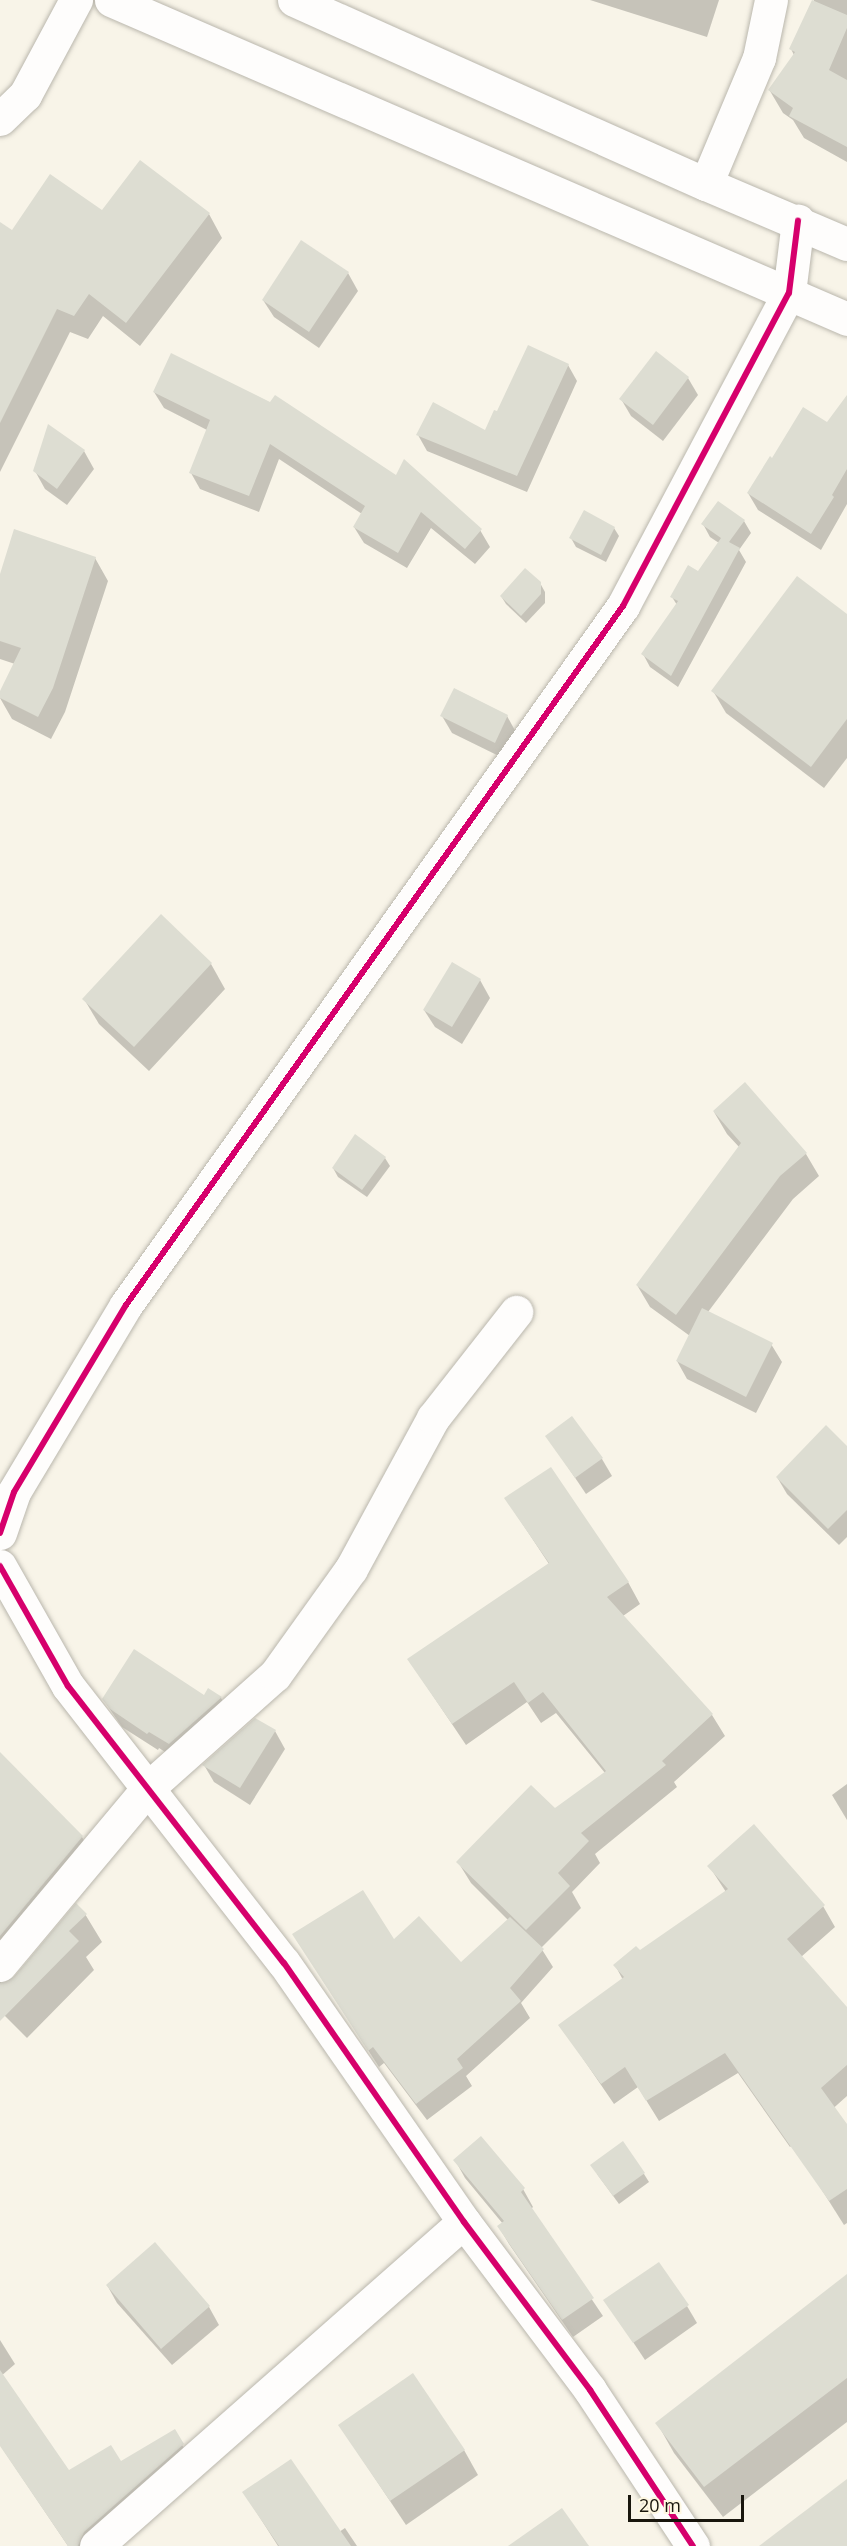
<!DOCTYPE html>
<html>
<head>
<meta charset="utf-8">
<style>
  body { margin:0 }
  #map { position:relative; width:847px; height:2546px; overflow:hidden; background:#f8f4e8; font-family:"Open Sans",sans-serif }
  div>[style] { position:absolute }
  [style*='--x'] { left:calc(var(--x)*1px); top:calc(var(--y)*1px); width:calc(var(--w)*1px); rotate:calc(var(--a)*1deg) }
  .shadow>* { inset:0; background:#0003 }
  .building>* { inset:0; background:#ddddd2 }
  .roads { filter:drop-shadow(0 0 2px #bab7ad) drop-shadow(0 0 2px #bab7ad) }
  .minor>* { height:33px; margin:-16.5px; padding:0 16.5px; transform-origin:16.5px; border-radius:16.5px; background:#fefdfc }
  .trunk>* { height:33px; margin:-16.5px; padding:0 16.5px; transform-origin:16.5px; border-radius:16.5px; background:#fefdfc }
  .cycleway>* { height:6px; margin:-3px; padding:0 3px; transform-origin:3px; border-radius:3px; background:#d6006c }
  span { translate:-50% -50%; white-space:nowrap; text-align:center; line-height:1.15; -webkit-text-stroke:4.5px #fef8e2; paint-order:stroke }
  .scale { position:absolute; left:628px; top:2495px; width:116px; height:27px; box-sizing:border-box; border:3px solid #19160d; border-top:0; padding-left:8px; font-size:18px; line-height:21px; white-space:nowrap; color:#19160d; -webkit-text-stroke:4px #fef8e2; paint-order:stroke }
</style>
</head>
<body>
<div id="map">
  <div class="shadow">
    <div style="clip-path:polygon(590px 0,719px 0,707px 37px)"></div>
    <div style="clip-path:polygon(814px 0,847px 0,847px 162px,804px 138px,793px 120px,783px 113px,770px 91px,794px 55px,791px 49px)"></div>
    <div style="clip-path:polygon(102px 212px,209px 214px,222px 238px,140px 346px,103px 316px,88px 339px,70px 332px,0 472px,0 224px,12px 232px)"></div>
    <div style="clip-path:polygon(348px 273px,358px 291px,319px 348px,274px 317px,263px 300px)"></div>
    <div style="clip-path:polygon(568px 365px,577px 381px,527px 492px,427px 451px,418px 435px,486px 432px,498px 413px)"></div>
    <div style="clip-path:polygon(688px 378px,698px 395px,663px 441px,631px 416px,621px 399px)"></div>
    <div style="clip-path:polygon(154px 392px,271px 404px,480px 530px,490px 547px,475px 564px,431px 528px,407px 568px,364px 543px,354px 527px,362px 514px,279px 459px,259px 512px,200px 489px,191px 473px,207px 430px,164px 408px)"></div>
    <div style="clip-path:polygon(847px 404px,847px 504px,821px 550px,758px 510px,748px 493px,773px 460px,827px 424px)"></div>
    <div style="clip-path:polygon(84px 451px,94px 469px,67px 505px,45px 489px,35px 471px)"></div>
    <div style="clip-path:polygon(744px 521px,751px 533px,739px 550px,746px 562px,678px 687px,650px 667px,643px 654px,677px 605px,672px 597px,699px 573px,719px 543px,710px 537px,703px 524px)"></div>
    <div style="clip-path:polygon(614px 528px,619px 536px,606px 562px,576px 547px,571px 538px)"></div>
    <div style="clip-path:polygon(95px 558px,108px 581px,65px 712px,51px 739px,12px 719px,0 698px,15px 664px,0 659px,0 579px)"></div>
    <div style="clip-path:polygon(540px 583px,545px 592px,545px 603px,526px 623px,506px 604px,501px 596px)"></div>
    <div style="clip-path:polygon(847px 616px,847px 758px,824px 788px,726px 713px,713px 691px)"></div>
    <div style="clip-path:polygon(442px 716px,507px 716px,517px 734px,505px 759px,452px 733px)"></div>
    <div style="clip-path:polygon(161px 916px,211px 964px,225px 989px,149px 1071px,99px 1024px,84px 999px)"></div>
    <div style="clip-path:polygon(480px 980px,490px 998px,462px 1044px,435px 1027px,424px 1010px)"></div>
    <div style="clip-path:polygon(714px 1112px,806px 1154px,819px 1176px,793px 1199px,708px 1312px,771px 1344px,782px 1362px,756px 1413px,687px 1379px,677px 1361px,690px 1336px,650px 1307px,637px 1285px,740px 1148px,727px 1134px)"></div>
    <div style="clip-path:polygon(385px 1158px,390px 1166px,367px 1197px,338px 1177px,333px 1168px)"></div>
    <div style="clip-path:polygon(547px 1436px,602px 1459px,612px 1476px,586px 1494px)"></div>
    <div style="clip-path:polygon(847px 1448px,847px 1537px,839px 1545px,787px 1494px,777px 1477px)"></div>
    <div style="clip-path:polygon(506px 1499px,628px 1582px,640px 1604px,623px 1616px,712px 1715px,725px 1736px,674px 1782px,677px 1787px,595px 1854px,600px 1863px,572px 1892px,581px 1908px,541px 1948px,553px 1967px,521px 2003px,530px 2018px,466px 2076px,472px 2086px,427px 2120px,384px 2063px,379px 2067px,304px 1951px,393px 1941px,461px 1964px,509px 1921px,471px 1883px,458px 1862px,555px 1810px,605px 1773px,556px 1713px,541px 1723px,527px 1702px,466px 1745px,409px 1660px,549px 1564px)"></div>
    <div style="clip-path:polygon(208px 1690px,221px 1698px,231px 1715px,179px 1761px,159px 1748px,158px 1750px,122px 1727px,103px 1699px,204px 1697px)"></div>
    <div style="clip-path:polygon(275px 1731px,285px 1749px,250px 1805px,214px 1782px,204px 1765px)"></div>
    <div style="clip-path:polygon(0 1754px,82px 1837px,98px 1865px,0 1984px)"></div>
    <div style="clip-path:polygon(847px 1784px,847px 1820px,832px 1795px)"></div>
    <div style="clip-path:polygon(709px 1866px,823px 1906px,835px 1927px,801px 1957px,847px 2010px,847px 2096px,790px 2147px,738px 2073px,659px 2121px,638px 2087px,614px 2104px,560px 2025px,623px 1980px,615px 1965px,640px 1952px,726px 1892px)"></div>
    <div style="clip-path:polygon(76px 1905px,85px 1914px,102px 1942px,86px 1957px,94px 1970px,27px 2038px,0 2011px,0 1985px,8px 1984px)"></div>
    <div style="clip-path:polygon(847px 2137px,847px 2223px,844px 2225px,808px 2168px)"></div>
    <div style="clip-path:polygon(455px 2160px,523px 2189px,533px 2207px,531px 2209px,603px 2316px,573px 2337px,509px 2244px,499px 2227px,503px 2224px,465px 2178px)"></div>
    <div style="clip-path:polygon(597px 2174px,644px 2174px,649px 2182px,619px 2204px)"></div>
    <div style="clip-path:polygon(155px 2244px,209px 2307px,219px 2325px,172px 2365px,117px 2303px,107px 2285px)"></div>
    <div style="clip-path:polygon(847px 2293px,847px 2422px,723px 2517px,674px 2453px,657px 2423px)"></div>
    <div style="clip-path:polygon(605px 2300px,687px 2306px,697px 2323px,645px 2360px)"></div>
    <div style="clip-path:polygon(0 2340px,15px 2364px,0 2377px)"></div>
    <div style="clip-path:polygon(340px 2426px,464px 2450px,478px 2475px,406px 2525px)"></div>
    <div style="clip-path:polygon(174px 2431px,192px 2462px,86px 2546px,68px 2546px,0 2445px,0 2433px,69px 2472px,120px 2463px)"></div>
    <div style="clip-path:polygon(244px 2493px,339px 2532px,345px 2528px,357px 2546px,278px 2546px)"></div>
  </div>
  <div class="building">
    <div style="clip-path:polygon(812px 0,847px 15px,847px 28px,829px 70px,847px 80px,847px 147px,789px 116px,793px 108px,768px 90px,795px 52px,789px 49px)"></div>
    <div style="clip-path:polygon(140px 160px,210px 213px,126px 323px,89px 294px,74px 316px,57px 309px,0 423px,0 222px,12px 230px,50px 174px,102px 210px)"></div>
    <div style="clip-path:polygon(301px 240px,349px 272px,309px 332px,262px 300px)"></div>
    <div style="clip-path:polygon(528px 345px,569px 364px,517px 476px,416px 435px,433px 402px,485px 430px,494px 410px,497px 411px)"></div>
    <div style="clip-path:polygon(656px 351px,689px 377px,653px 425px,619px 399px)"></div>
    <div style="clip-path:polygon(171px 353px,270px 402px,275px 395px,396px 475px,404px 459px,482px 529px,465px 549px,421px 512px,398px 553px,353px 527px,365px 506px,270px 444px,249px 496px,189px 473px,210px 420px,153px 392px)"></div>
    <div style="clip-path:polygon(847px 395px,847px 469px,832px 495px,834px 497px,811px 534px,747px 493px,770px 456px,772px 458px,803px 407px,827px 422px)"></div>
    <div style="clip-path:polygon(48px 424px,85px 450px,57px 489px,33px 471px)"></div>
    <div style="clip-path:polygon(718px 501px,745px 520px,729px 542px,740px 548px,671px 676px,641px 654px,678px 601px,670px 597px,688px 565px,698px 571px,721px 538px,701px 524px)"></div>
    <div style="clip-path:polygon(584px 510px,615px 527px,601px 555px,569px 538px)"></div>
    <div style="clip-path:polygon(14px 529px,96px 557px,53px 688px,38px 717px,0 698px,0 691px,21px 648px,0 641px,0 574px)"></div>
    <div style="clip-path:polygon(525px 568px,541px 582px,541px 594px,521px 616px,500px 596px)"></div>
    <div style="clip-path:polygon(797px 576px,847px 614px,847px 719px,811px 767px,711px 691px)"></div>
    <div style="clip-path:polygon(454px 688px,508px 715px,495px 743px,440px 716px)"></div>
    <div style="clip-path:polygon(161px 914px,212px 963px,134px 1047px,82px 999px)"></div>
    <div style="clip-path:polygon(452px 962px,481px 979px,452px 1027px,423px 1010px)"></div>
    <div style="clip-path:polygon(745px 1082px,807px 1153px,780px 1176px,676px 1315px,636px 1285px,741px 1143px,713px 1111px)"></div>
    <div style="clip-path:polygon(355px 1134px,386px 1157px,362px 1190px,332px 1168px)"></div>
    <div style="clip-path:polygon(702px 1308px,773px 1343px,746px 1397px,676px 1361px)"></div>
    <div style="clip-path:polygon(572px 1416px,603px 1458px,575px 1478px,545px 1436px)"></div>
    <div style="clip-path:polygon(826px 1425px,847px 1446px,847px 1510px,828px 1529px,776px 1477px)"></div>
    <div style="clip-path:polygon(551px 1467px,629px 1582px,607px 1597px,713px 1714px,662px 1761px,666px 1765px,581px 1833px,589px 1841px,558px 1873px,570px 1886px,526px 1930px,456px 1862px,531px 1785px,555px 1808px,606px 1771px,543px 1692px,528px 1703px,514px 1682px,452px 1724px,407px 1659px,549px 1563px,504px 1498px)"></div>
    <div style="clip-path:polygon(134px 1649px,204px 1695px,208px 1688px,222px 1697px,169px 1744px,149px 1732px,147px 1734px,110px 1709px,102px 1699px)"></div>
    <div style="clip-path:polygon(255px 1718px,276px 1730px,240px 1788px,202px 1765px)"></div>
    <div style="clip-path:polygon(0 1752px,83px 1836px,0 1936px)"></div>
    <div style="clip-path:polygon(754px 1824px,825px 1905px,787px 1939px,847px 2007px,847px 2065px,821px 2088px,847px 2124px,847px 2189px,829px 2201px,725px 2053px,646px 2101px,625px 2067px,601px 2084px,558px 2025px,624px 1977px,613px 1965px,636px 1946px,640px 1950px,728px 1889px,707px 1866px)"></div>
    <div style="clip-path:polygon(363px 1890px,394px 1939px,419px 1916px,461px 1962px,510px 1917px,544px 1949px,510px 1988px,521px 2001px,457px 2059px,463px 2068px,416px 2104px,373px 2047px,368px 2051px,292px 1934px)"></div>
    <div style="clip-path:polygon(76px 1903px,87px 1914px,69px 1931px,79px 1941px,0 2021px,0 1983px,14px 1977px)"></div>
    <div style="clip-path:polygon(481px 2136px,525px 2188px,521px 2192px,594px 2298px,562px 2320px,497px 2226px,504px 2221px,453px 2160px)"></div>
    <div style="clip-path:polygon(623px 2141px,645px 2173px,613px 2196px,590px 2165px)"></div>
    <div style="clip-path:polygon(155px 2242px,210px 2306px,161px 2349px,106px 2285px)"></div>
    <div style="clip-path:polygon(659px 2262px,689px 2305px,633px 2343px,603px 2300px)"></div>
    <div style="clip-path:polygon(847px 2274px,847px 2378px,704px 2487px,655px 2423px)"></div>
    <div style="clip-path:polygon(0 2370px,69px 2470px,111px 2445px,121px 2461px,175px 2429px,184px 2444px,84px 2532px,78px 2546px,68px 2546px,0 2446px)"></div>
    <div style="clip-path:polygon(413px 2373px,465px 2450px,390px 2501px,338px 2425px)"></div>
    <div style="clip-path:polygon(291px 2459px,351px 2546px,279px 2546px,242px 2492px)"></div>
    <div style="clip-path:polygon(847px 2479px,847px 2546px,759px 2546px)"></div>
    <div style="clip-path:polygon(562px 2508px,589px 2546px,508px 2546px)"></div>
  </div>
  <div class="roads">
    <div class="minor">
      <div style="--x:0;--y:119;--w:35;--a:-44"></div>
      <div style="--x:25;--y:95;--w:108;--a:-61.8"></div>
      <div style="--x:706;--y:184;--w:137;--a:-67.2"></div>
      <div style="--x:759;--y:58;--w:59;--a:-78.3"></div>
      <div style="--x:0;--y:1533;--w:43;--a:-71.1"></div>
      <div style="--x:14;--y:1492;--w:218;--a:-59.1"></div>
      <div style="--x:126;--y:1305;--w:858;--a:-54.59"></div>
      <div style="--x:623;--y:606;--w:354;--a:-62.1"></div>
      <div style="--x:789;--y:293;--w:73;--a:-82.9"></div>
      <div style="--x:0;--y:1566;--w:138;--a:60.5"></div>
      <div style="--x:68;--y:1686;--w:351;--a:52.1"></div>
      <div style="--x:284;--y:1963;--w:315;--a:55.2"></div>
      <div style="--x:464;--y:2222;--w:210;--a:53.1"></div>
      <div style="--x:590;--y:2390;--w:187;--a:56.6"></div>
      <div style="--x:0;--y:1965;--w:231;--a:-50.1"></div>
      <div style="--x:148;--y:1788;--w:170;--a:-41.7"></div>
      <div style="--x:275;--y:1675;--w:130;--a:-54.4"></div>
      <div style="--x:351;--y:1569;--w:172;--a:-61.5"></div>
      <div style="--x:433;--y:1418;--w:135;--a:-51.9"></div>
      <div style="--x:96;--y:2546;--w:490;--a:-41.4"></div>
    </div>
    <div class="trunk">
      <div style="--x:111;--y:0;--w:802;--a:23.43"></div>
      <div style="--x:294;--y:0;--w:451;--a:24.1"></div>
      <div style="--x:706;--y:184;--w:153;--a:23.1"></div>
    </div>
  </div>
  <div class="cycleway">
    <div style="--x:0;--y:1533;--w:43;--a:-71.1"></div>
    <div style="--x:14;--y:1492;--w:218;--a:-59.1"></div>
    <div style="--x:126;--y:1305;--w:858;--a:-54.59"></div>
    <div style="--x:623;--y:606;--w:354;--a:-62.1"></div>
    <div style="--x:789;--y:293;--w:73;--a:-82.9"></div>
    <div style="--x:0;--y:1566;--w:138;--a:60.5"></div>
    <div style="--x:68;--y:1686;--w:351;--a:52.1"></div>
    <div style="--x:284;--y:1963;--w:315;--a:55.2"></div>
    <div style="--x:464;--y:2222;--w:210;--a:53.1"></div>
    <div style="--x:590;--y:2390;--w:187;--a:56.6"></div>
  </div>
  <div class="scale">20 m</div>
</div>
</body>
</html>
